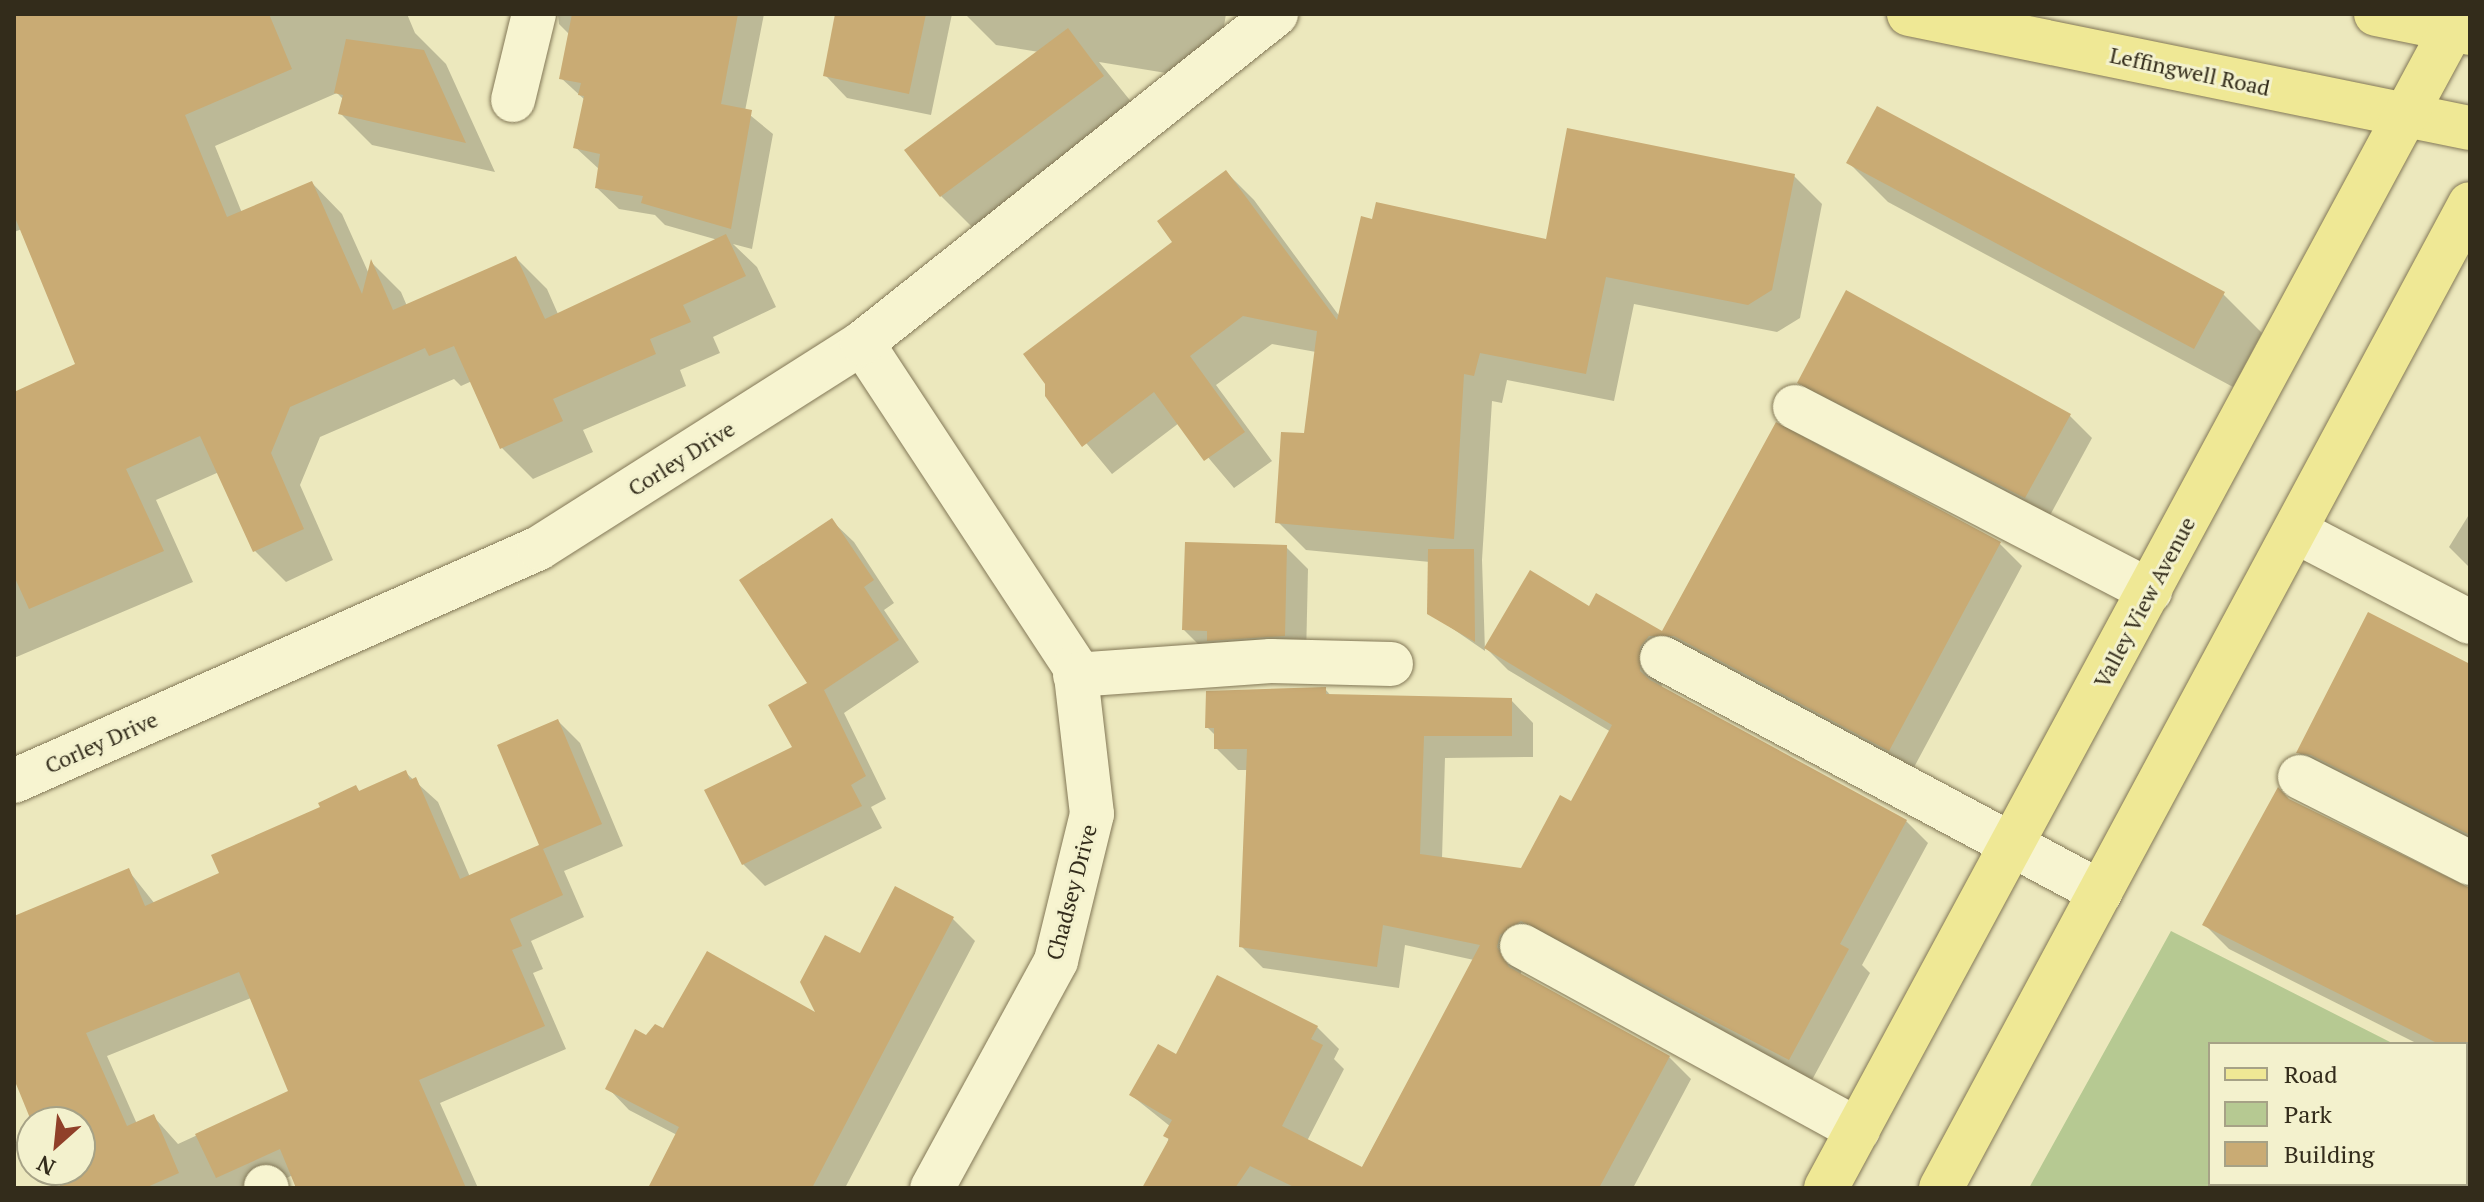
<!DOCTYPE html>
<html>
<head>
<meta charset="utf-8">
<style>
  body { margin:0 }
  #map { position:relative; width:2484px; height:1202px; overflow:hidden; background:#ece8bd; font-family:"PT Serif",serif }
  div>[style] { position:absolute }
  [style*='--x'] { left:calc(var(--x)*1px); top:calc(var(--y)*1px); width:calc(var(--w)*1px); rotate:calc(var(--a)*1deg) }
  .green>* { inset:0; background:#b6c992 }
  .shadow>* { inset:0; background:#0003 }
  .building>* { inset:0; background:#c9ab74 }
  .roads { filter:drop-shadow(0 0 2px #837857) drop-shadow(0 0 2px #837857) }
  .minor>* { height:44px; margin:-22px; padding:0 22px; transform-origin:22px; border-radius:22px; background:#f7f4d0 }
  .major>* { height:44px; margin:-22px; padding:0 22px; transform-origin:22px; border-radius:22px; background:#efe895 }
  span { translate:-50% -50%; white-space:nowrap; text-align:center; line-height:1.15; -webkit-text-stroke:6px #f3f1cd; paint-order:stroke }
  .street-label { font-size:22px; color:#332c1b }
  .frame { position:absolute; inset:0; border:16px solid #332c1b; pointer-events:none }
  .legend { position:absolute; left:2208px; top:1042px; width:260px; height:144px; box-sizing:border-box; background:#f3f1cd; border:2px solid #a6a286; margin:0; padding:10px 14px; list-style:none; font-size:24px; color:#332c1b }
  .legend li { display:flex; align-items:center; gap:16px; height:40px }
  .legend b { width:40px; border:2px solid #a6a286 }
  .north { position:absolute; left:16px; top:1106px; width:80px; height:80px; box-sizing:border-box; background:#f3f1cd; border:2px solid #a6a286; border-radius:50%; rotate:207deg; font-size:22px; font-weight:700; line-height:32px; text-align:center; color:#332c1b }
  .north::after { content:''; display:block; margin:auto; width:28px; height:36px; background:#904029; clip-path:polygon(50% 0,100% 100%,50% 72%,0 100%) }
</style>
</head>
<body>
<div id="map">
  <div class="green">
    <div style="clip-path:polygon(2171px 931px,2394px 1044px,2210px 1044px,2210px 1184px,2466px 1184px,2466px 1081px,2470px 1188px,2029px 1188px)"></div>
  </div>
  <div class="shadow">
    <div style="clip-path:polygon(14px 14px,407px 14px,415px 33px,446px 64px,495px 172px,372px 145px,341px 114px,344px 100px,337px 93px,215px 146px,242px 213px,312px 183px,342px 214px,369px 274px,372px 263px,401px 292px,407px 306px,516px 258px,547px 289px,558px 314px,718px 240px,665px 225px,655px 215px,619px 209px,597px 188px,600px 170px,575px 147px,585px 100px,561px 78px,570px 35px,559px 24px,558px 14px,764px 14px,745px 111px,773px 134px,752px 249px,733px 244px,757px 267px,776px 307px,713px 337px,720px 353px,680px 370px,686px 386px,583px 430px,593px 452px,533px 479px,502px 448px,472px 381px,461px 386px,454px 379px,320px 437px,300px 485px,333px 560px,286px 582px,255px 551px,219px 472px,156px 500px,193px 582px,14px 658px,14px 394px,78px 365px,22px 229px,14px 232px)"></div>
    <div style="clip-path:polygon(837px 14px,952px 14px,931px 115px,847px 98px,825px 75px)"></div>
    <div style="clip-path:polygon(965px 14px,1226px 14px,1215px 81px,1099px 62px,1150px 125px,989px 244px,941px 196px,1039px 52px,996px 45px)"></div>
    <div style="clip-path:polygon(1849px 163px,2223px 294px,2262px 333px,2233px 387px,1888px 202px)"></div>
    <div style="clip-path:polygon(1226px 172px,1254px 200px,1340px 317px,1547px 242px,1794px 176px,1822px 204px,1800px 318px,1777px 332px,1634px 304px,1614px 401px,1507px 380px,1502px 403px,1492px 401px,1482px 560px,1485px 651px,1430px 613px,1430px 562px,1306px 550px,1278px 522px,1305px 435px,1316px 352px,1272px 344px,1216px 385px,1272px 461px,1234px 488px,1179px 423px,1112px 474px,1047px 396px,1175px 242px)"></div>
    <div style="clip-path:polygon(1847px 293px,2070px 416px,2092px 438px,2048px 519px,1821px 404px,1799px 382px)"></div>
    <div style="clip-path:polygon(1776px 425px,2000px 544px,2022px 566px,1912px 771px,1661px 669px,1662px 688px,1906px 821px,1928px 843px,1862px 965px,1870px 973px,1812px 1080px,1521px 957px,1521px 976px,1669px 1057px,1691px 1079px,1633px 1188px,1157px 1188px,1171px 1127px,1131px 1095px,1177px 1057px,1317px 1027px,1339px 1049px,1334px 1059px,1344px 1069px,1307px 1141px,1359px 1173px,1474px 960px,1405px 945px,1399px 988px,1263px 968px,1241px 946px,1248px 770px,1238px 770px,1216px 748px,1216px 736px,1207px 727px,1325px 689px,1332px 697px,1511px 700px,1533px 723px,1533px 757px,1445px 758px,1442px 859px,1522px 870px,1572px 804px,1611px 732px,1508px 670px,1486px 648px,1590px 609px,1663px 634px)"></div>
    <div style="clip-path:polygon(2470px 513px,2470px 568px,2449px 547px)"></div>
    <div style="clip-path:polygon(832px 521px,854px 542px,894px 603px,884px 610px,919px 662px,844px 713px,886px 799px,871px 807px,882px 828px,765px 886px,743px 864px,795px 748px,810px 683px)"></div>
    <div style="clip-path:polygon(1286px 547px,1308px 569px,1306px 658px,1206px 652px,1184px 630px)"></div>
    <div style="clip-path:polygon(2470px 666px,2470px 845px,2322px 776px,2298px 752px)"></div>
    <div style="clip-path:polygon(evenodd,558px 721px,580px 743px,623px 846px,564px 871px,584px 917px,531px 941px,543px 969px,533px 973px,566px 1049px,440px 1103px,478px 1188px,298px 1188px,293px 1175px,265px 1188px,66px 1188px,58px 1170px,80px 1170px,80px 1122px,14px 1070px,14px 919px,128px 870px,155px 904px,221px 874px,356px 787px,361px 793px,406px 773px,438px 802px,470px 877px,541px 846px,558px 721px,251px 998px,291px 1092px,178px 1144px,153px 1116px,137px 1124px,107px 1056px,251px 998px)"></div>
    <div style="clip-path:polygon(2290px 802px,2470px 889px,2470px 1070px,2466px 1044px,2418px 1044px,2229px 949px,2205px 925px)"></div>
    <div style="clip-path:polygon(896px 889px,953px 919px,975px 941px,845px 1188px,650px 1188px,677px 1135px,629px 1110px,608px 1088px,646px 1037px,820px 1017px,861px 955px)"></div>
    <div style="clip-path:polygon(2219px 1184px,2370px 1184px,2378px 1188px,2216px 1188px)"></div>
  </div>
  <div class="building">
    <div style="clip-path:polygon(14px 14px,269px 14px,292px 69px,185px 115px,227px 217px,312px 181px,362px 294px,371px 259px,393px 310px,516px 256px,545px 319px,726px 234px,746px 276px,683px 305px,691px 322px,650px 339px,656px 354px,553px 399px,563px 421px,500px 449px,454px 346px,429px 356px,425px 348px,290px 407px,271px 453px,304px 529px,253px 552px,200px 436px,126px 469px,164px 551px,29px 609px,14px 576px,14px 392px,75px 364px,14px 215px)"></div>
    <div style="clip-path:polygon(572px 14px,738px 14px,721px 104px,752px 110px,731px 229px,641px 203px,643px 196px,595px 188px,600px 154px,573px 148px,584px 96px,578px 95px,581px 83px,559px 79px)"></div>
    <div style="clip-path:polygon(835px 14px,926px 14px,909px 94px,823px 76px)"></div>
    <div style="clip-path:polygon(1068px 28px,1104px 76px,940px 197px,904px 150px)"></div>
    <div style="clip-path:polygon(346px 39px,424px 50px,466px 143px,338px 114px,343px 95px,334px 93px)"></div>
    <div style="clip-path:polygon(1877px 106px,2225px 292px,2194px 349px,1846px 163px)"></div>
    <div style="clip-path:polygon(1567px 128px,1795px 174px,1772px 290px,1748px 305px,1606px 277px,1586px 374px,1480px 353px,1474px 376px,1464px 374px,1454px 539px,1275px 523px,1281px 432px,1304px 433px,1317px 331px,1243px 316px,1190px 356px,1245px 432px,1204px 461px,1154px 392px,1082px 447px,1045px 396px,1045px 384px,1023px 354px,1172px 242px,1157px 221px,1226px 170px,1337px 320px,1361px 216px,1372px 219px,1376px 202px,1546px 239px)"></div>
    <div style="clip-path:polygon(1846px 290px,2071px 414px,2025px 498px,1797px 383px)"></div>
    <div style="clip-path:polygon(1776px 422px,2001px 542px,1889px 751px,1674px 636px,1649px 636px,1640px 647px,1640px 671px,1650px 680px,1907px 820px,1840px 944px,1849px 949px,1789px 1060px,1521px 921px,1500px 935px,1497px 947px,1509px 967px,1670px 1056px,1599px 1188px,1296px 1188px,1250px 1166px,1235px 1188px,1142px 1188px,1169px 1139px,1163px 1136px,1172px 1120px,1129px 1095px,1158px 1044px,1176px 1054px,1217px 975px,1318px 1026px,1311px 1039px,1323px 1045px,1282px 1126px,1362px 1167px,1480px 945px,1383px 925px,1377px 967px,1239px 947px,1247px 749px,1214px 749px,1214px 728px,1205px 728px,1206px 691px,1326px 687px,1326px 694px,1512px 698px,1512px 736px,1424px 736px,1420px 854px,1521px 868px,1560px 795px,1571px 801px,1612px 725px,1484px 648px,1530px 570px,1589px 606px,1596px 593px,1662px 631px)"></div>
    <div style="clip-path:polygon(832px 518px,874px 580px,864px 587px,899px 640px,824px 690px,866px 776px,851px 785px,862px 806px,742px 865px,704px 790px,792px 747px,768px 705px,807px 683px,739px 580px)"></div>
    <div style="clip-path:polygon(1185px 542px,1287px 545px,1285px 636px,1207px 641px,1207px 631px,1182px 630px)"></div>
    <div style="clip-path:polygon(1428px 549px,1474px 549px,1475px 642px,1427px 614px)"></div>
    <div style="clip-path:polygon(2368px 612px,2470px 664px,2470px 835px,2311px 755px,2296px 753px)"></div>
    <div style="clip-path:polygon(558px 719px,602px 824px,543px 849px,563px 895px,510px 919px,522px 946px,512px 950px,545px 1026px,419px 1080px,466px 1188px,296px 1188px,280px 1149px,216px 1178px,195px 1134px,288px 1091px,239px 972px,86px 1033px,127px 1126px,154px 1114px,179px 1173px,145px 1188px,61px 1188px,53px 1170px,80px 1170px,80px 1122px,32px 1123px,14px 1079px,14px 916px,129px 868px,145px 906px,219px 873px,211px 855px,320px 807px,318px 803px,356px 785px,359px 791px,406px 770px,410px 780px,416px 777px,460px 879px,539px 845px,497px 745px)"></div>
    <div style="clip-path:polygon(2278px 787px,2289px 799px,2470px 888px,2470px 1060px,2466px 1044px,2439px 1044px,2202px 925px)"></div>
    <div style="clip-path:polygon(895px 886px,954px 917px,812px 1188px,648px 1188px,679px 1127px,605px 1089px,635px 1029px,646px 1035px,655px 1024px,663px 1028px,707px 951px,815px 1012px,800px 982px,825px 935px,860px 953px)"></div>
  </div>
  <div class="roads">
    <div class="minor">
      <div style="--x:513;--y:100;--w:89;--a:-76.3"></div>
      <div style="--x:862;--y:343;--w:388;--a:56.7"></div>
      <div style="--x:1075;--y:667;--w:148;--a:83.4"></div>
      <div style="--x:1092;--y:814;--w:151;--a:103.8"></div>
      <div style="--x:1056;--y:961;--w:259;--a:118.6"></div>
      <div style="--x:1795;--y:407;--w:400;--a:27.4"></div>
      <div style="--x:2295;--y:531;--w:197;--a:27.5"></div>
      <div style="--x:1662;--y:658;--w:497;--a:28.1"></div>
      <div style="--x:1075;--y:675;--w:196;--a:-4.1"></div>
      <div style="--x:1271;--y:661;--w:120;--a:1.4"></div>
      <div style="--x:2300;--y:777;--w:191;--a:26.8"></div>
      <div style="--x:14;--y:781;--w:574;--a:-23.93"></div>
      <div style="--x:539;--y:548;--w:383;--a:-32.4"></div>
      <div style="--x:862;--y:343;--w:529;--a:-38.47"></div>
      <div style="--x:1522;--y:946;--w:383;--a:28.7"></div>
      <div style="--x:266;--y:1187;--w:1;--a:45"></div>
    </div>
    <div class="major">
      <div style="--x:1909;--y:14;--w:572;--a:11.49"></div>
      <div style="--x:2376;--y:14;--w:96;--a:11.4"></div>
      <div style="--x:1826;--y:1188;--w:1334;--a:-61.63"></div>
      <div style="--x:1941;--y:1188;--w:1117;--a:-61.74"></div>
    </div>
  </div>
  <div class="street-label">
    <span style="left:2190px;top:71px;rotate:12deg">Leffingwell Road</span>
    <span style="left:681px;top:458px;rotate:-32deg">Corley Drive</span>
    <span style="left:2144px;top:602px;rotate:-62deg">Valley View Avenue</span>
    <span style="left:101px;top:742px;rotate:-24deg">Corley Drive</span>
    <span style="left:1071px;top:892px;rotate:-75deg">Chadsey Drive</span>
  </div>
  <div class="frame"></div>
  <ul class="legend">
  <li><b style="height:10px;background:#efe895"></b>Road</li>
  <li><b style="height:22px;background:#b6c992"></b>Park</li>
  <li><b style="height:22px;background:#c9ab74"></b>Building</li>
  </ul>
  <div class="north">N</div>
</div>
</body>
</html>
